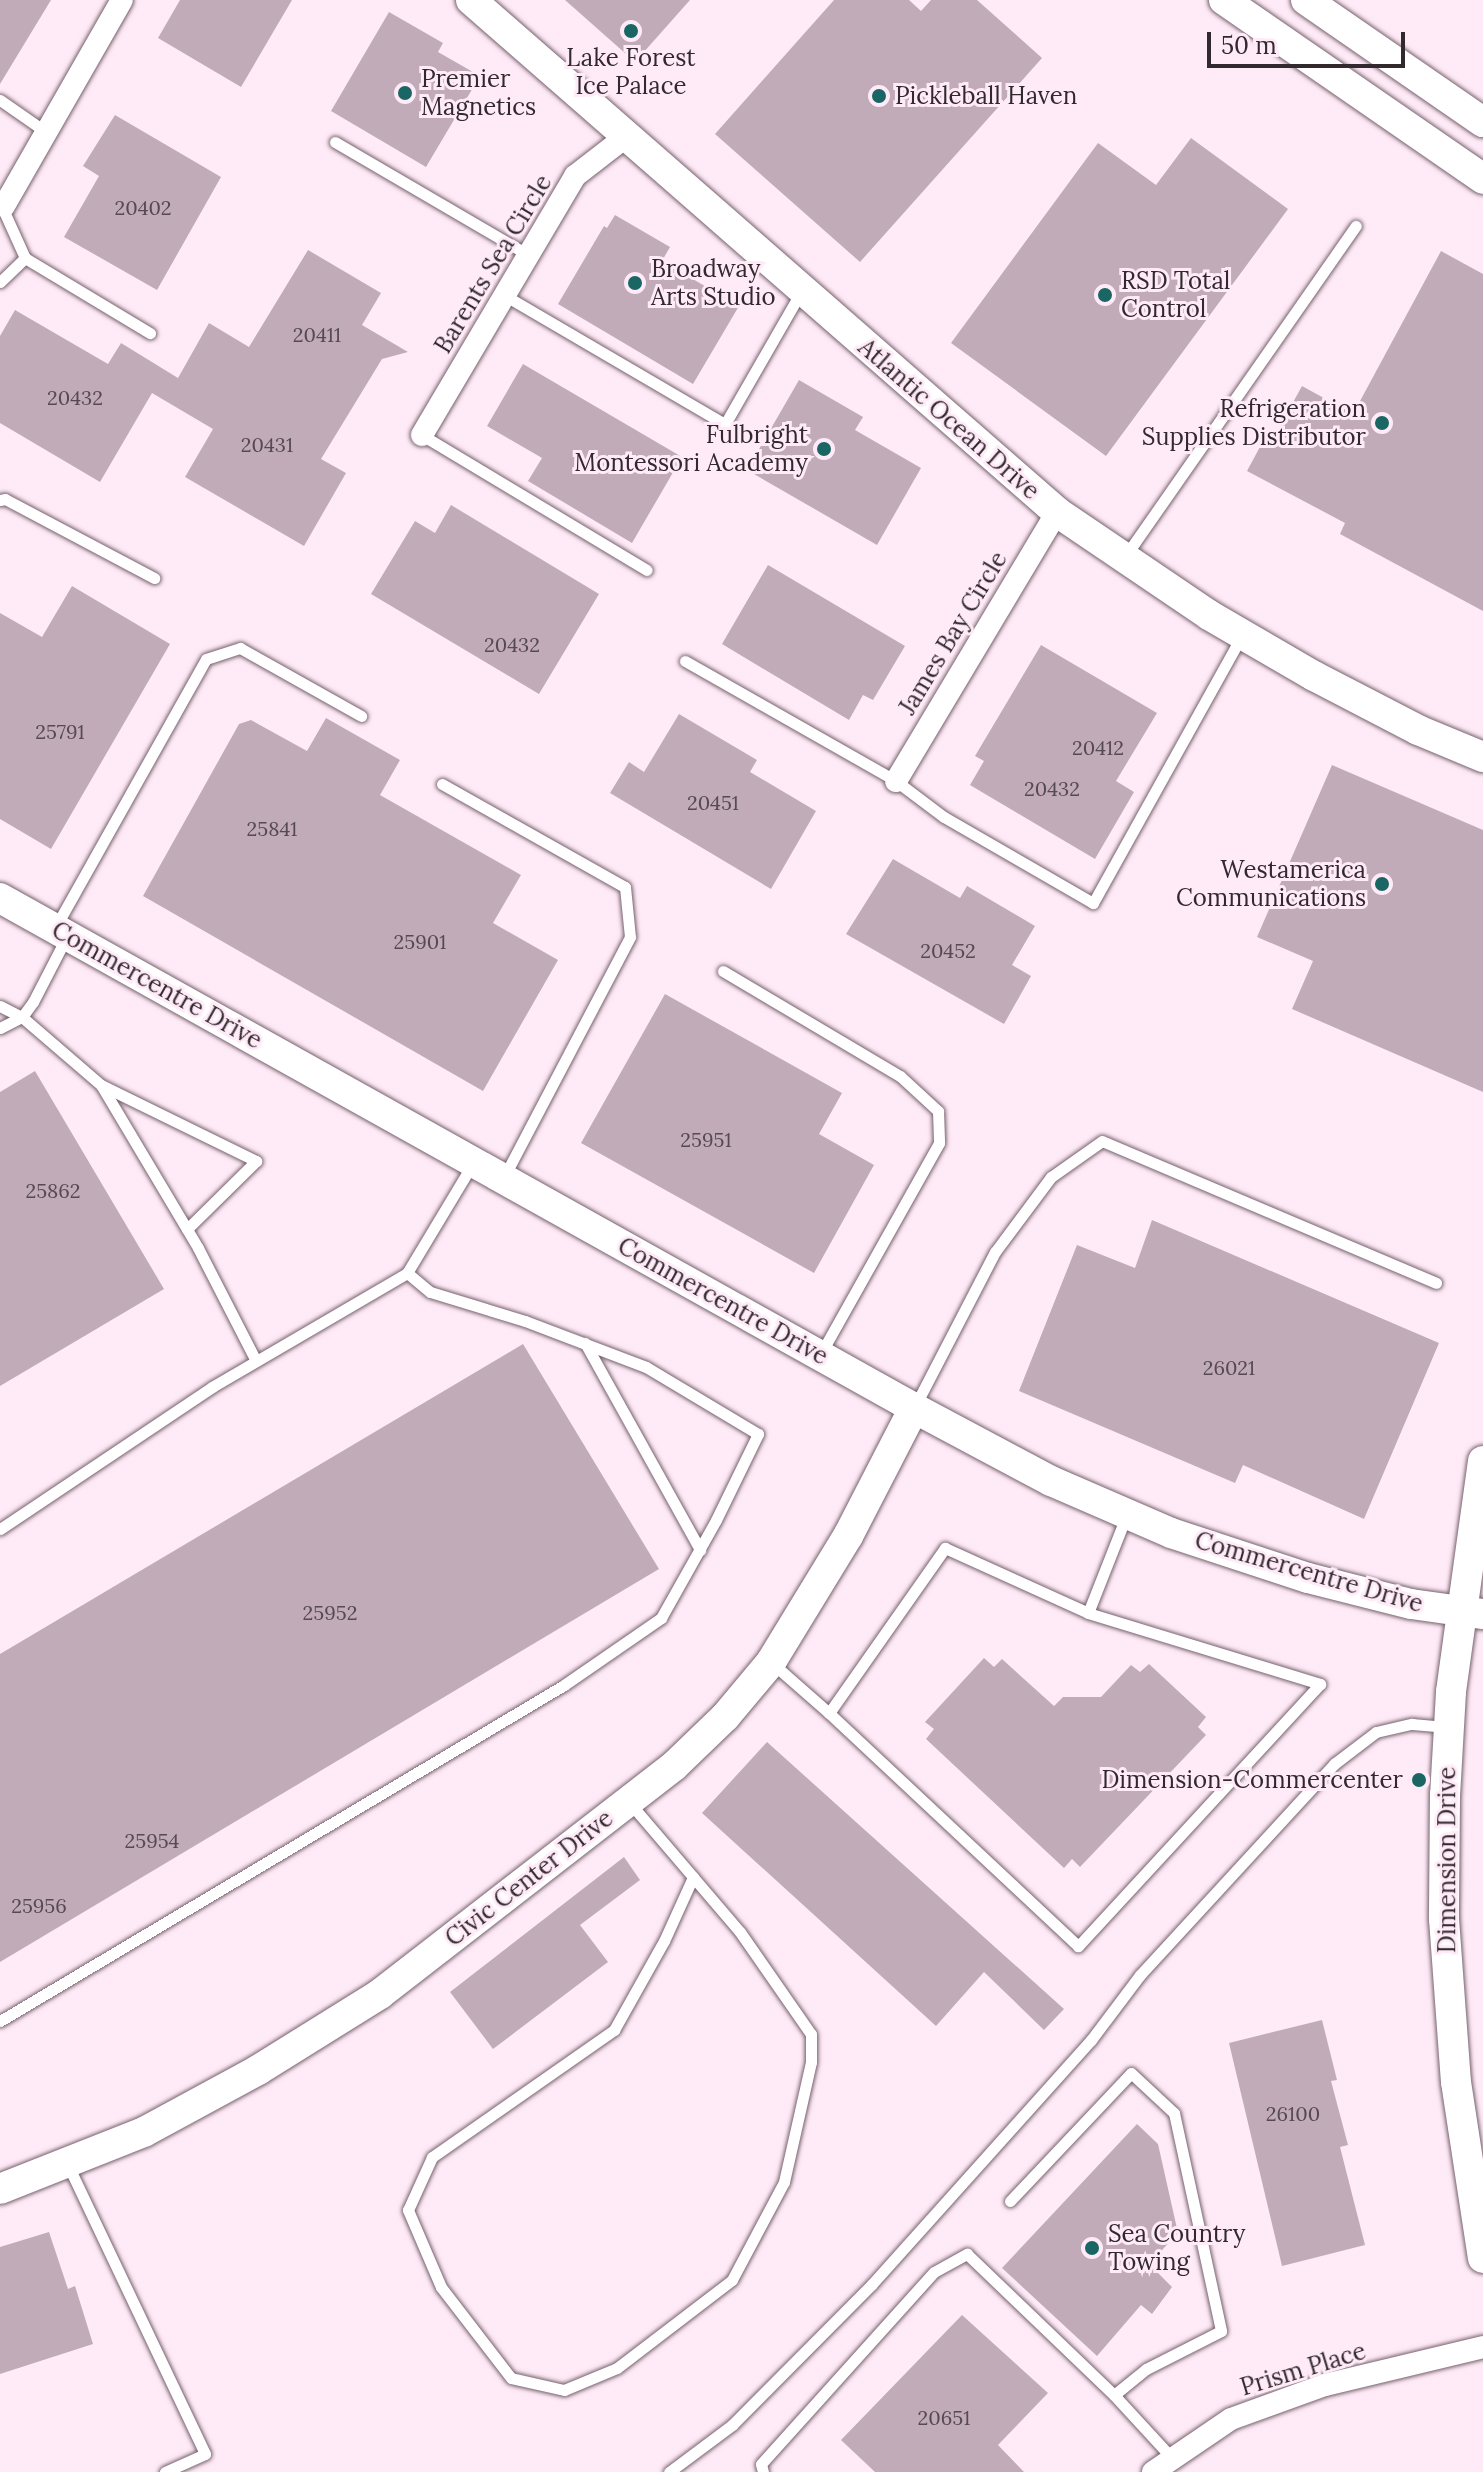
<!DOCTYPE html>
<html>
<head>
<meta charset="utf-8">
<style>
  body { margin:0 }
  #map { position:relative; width:1483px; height:2472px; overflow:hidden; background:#ffebf7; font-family:Lora,serif }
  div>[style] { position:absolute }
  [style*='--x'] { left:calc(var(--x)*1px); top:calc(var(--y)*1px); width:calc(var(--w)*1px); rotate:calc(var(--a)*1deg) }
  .building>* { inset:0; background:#c2abb9 }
  .roads { filter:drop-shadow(0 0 2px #76616d) drop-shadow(0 0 2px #76616d) }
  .lane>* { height:11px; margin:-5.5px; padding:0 5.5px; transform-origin:5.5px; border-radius:5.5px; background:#fff }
  .street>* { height:22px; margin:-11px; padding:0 11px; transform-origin:11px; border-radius:11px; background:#fff }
  .secondary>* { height:30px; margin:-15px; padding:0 15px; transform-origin:15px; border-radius:15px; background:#fff }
  .dots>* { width:22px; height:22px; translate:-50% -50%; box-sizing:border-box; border:4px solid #ffebf7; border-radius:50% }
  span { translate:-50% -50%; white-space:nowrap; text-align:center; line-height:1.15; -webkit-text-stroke:6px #ffebf7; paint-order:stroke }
  .number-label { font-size:20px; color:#554a51 }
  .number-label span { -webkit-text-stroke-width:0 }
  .poi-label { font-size:24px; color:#31292e }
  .left { translate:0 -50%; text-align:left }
  .right { translate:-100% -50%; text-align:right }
  .street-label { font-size:24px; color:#31292e }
  .scale { position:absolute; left:1207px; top:32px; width:198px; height:36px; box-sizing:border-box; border:4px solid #31292e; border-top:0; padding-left:10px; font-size:24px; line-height:28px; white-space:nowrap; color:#31292e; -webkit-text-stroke:6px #ffebf7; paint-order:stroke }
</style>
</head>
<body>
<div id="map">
  <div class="building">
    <div style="clip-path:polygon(0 0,51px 0,0 84px)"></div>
    <div style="clip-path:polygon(180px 0,292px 0,241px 87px,158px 38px)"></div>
    <div style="clip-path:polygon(565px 0,690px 0,635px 62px)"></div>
    <div style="clip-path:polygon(834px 0,909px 0,921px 11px,931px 0,977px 0,1042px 58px,860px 262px,715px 134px)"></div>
    <div style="clip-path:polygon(389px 12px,443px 43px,438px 52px,480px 76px,426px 167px,331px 111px)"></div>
    <div style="clip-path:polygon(115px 115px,221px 177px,157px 290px,64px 237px,99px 176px,83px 166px)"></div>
    <div style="clip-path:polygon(1191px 138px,1288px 209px,1106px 456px,951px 343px,1098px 143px,1156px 185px)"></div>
    <div style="clip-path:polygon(615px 215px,670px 247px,662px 261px,739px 306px,693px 384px,558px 304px,604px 226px,607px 228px)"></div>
    <div style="clip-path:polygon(308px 250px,381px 293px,362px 325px,408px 352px,382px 359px,321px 459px,346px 473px,304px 546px,185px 477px,213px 429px,152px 393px,100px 482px,0 423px,0 336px,15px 310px,108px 364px,121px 343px,178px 378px,209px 323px,249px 347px)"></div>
    <div style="clip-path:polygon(1441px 251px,1483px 274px,1483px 611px,1340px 534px,1345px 523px,1247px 471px,1268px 432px,1275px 435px,1302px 386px,1353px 414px)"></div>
    <div style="clip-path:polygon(523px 364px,682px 457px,632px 543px,528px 481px,542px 458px,487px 426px)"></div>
    <div style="clip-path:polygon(799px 380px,863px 417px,855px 430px,921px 468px,877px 545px,747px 470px)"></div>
    <div style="clip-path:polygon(451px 505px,599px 594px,539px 694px,371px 594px,415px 521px,435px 533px)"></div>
    <div style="clip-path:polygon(768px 565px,905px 646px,873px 700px,863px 695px,849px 720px,722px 644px)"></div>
    <div style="clip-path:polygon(72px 586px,170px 644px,51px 849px,0 819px,0 613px,42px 637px)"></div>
    <div style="clip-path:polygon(1041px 645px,1157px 713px,1116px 781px,1134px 792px,1095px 859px,970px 785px,984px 761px,975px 756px)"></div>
    <div style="clip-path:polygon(679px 714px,757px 760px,750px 772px,816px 811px,771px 889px,610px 793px,629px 762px,644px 772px)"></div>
    <div style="clip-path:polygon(326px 718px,400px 760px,380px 795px,521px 875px,493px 923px,558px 960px,483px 1091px,143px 896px,239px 724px,251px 720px,307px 751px)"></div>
    <div style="clip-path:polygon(1332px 765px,1483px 830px,1483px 1092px,1292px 1009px,1313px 961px,1257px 937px)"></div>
    <div style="clip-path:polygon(893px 859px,960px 898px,967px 886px,1035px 926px,1012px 965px,1031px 976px,1004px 1024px,846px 934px)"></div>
    <div style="clip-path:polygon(665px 994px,842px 1093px,819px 1134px,874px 1165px,814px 1273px,581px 1143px)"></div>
    <div style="clip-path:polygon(35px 1071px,164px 1289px,0 1386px,0 1092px)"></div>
    <div style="clip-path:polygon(1152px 1220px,1439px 1343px,1364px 1519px,1243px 1465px,1235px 1483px,1019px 1391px,1077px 1245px,1135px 1268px)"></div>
    <div style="clip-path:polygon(523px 1344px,659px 1569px,0 1962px,0 1654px)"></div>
    <div style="clip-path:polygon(984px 1658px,994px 1667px,1002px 1659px,1054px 1706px,1063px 1697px,1101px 1697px,1131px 1665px,1140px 1672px,1149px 1664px,1206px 1717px,1198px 1727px,1206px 1735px,1080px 1867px,1072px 1859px,1064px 1868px,926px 1739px,934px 1729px,925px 1722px)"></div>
    <div style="clip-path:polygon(767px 1742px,1064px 2009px,1044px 2030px,984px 1972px,936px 2026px,702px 1813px)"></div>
    <div style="clip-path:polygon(624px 1857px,640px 1880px,580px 1925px,608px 1962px,493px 2049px,450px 1992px)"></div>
    <div style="clip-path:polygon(1322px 2020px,1337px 2080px,1331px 2081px,1348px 2145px,1340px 2147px,1365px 2245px,1282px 2266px,1229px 2043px)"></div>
    <div style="clip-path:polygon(1137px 2124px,1158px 2144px,1178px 2233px,1149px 2264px,1172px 2287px,1152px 2314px,1141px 2305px,1097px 2356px,1002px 2268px)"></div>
    <div style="clip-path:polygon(49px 2232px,68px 2289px,75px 2286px,93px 2344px,0 2374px,0 2247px)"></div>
    <div style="clip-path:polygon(962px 2315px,1048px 2393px,998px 2445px,1024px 2472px,875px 2472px,841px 2440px)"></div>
  </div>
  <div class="roads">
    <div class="lane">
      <div style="--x:0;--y:100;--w:56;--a:34.8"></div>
      <div style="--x:335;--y:142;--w:224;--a:30.3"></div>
      <div style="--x:2;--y:207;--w:56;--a:65.7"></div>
      <div style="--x:25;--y:258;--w:146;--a:31"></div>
      <div style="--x:0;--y:282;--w:35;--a:-44"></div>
      <div style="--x:504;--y:295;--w:256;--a:30.3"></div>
      <div style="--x:725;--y:424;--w:152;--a:-60.1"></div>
      <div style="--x:422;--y:435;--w:262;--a:31"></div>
      <div style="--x:0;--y:500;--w:5;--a:-11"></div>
      <div style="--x:5;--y:499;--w:169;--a:27.9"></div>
      <div style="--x:1124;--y:558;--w:405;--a:-55.1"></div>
      <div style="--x:685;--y:661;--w:243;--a:29.6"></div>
      <div style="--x:896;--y:781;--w:60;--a:36.9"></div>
      <div style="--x:944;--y:817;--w:172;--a:30"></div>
      <div style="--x:1093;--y:903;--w:304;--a:-60.9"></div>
      <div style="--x:442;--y:784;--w:210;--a:29.4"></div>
      <div style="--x:625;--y:887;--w:50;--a:84.3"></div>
      <div style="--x:630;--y:937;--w:271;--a:117.7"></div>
      <div style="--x:55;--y:928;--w:308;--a:-60.7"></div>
      <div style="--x:206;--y:659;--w:36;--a:-18"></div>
      <div style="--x:240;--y:648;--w:139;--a:29.3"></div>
      <div style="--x:723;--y:971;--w:206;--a:30.7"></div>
      <div style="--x:900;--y:1076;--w:52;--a:42.6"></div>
      <div style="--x:938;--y:1111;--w:32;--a:88"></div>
      <div style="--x:939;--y:1143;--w:243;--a:119.3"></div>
      <div style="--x:0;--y:1006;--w:25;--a:27"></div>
      <div style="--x:22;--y:1017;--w:104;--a:40.7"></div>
      <div style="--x:101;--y:1085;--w:190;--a:59.2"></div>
      <div style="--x:198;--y:1248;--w:127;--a:62.8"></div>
      <div style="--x:0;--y:1028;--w:25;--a:-27"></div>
      <div style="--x:22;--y:1017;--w:19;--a:-54"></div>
      <div style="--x:33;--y:1002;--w:72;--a:-62.7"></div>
      <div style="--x:101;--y:1085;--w:173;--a:26.1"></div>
      <div style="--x:256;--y:1161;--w:97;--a:135.4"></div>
      <div style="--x:585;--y:1343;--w:237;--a:60.9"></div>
      <div style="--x:914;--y:1408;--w:176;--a:-62.6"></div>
      <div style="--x:995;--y:1252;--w:94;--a:-53.3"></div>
      <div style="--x:1051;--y:1177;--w:62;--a:-35.2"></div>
      <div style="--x:1102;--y:1141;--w:363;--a:23"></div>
      <div style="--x:0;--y:1529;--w:255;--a:-33.8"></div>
      <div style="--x:212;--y:1387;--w:226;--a:-30.3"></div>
      <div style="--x:407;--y:1273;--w:126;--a:-59"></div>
      <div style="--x:1088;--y:1613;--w:243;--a:17"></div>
      <div style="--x:1320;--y:1684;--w:357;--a:132.7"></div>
      <div style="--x:1078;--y:1946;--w:341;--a:-136.9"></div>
      <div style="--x:829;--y:1713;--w:202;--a:-54.9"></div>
      <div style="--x:945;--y:1548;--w:157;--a:24.4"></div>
      <div style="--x:1088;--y:1613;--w:106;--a:-68.5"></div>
      <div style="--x:772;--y:1663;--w:76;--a:41.3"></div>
      <div style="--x:629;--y:1802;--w:99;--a:49.5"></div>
      <div style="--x:693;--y:1877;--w:72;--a:49.5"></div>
      <div style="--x:740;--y:1932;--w:124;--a:55.2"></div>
      <div style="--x:811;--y:2034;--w:28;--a:90"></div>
      <div style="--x:811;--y:2062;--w:123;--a:102.7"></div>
      <div style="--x:784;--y:2182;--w:111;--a:118"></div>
      <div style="--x:732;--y:2280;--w:145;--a:142.6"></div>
      <div style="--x:617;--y:2368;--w:57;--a:157.5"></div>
      <div style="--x:564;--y:2390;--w:54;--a:-167.2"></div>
      <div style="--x:511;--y:2378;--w:115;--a:-127.6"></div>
      <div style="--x:441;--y:2287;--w:84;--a:-113.2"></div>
      <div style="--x:408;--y:2210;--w:58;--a:-65.6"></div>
      <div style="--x:432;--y:2157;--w:222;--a:-34.9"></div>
      <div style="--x:614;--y:2030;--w:102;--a:-60.7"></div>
      <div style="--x:664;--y:1941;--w:70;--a:-65.6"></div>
      <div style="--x:0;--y:2021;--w:656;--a:-30.78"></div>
      <div style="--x:564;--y:1685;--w:118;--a:-34.6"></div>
      <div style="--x:661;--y:1618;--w:112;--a:-60.7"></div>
      <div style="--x:716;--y:1520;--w:96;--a:-64"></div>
      <div style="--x:758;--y:1434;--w:131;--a:-149.1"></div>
      <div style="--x:646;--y:1367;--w:129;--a:-159.2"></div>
      <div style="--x:525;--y:1321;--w:99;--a:-163"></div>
      <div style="--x:430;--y:1292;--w:30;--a:-140"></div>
      <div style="--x:67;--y:2163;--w:322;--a:64.6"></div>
      <div style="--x:205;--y:2454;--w:44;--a:155.8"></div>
      <div style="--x:1010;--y:2201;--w:176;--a:-46.6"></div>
      <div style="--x:1131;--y:2073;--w:59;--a:42.9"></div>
      <div style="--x:1174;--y:2113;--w:223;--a:77.8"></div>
      <div style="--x:1221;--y:2331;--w:84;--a:153.1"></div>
      <div style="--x:1146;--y:2369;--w:41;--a:140.9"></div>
      <div style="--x:1114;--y:2395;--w:86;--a:47.4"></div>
      <div style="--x:669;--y:2472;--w:79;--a:-36.7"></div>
      <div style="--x:732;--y:2425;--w:199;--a:-45.2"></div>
      <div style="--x:872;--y:2284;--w:328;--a:-48.1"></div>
      <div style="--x:1091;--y:2040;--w:81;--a:-53"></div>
      <div style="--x:1140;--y:1975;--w:287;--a:-47.4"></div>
      <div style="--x:1334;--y:1764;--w:53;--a:-37.3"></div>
      <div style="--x:1376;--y:1732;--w:37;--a:-13"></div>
      <div style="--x:1412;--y:1724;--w:36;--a:5"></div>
      <div style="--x:763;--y:2472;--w:8;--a:-104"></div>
      <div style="--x:761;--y:2464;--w:258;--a:-48"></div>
      <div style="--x:934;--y:2272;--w:38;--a:-29"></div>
      <div style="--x:967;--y:2254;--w:204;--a:43.8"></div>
    </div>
    <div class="street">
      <div style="--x:4;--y:206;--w:237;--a:-60.2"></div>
      <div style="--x:422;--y:435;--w:301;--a:-59.4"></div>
      <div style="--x:575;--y:176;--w:67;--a:-37.7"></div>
      <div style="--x:896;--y:781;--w:313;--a:-59.1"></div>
      <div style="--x:1153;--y:2472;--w:94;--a:-34.2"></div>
      <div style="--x:1231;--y:2419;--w:100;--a:-19.9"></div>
      <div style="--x:1325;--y:2385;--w:163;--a:-13.5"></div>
    </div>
    <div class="secondary">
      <div style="--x:471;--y:0;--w:778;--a:41.14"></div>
      <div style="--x:1057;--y:512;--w:184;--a:34.1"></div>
      <div style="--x:1209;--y:615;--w:121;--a:30.2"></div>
      <div style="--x:1314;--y:676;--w:117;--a:27.4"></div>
      <div style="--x:1418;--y:730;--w:70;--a:22.6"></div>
      <div style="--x:1224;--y:0;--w:315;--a:34.6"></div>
      <div style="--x:1306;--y:0;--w:215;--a:34.6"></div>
      <div style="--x:0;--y:898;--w:1047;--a:29.16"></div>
      <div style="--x:914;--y:1408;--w:155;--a:28.1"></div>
      <div style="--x:1051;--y:1481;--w:131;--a:23.4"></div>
      <div style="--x:1171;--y:1533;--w:144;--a:18.2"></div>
      <div style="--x:1308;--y:1578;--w:106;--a:14.2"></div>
      <div style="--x:1411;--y:1604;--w:73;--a:7.9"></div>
      <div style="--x:1483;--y:1461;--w:233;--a:97.9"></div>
      <div style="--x:1451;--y:1692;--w:103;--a:93.3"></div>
      <div style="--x:1445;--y:1795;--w:124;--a:90.5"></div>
      <div style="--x:1444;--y:1919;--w:163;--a:85.8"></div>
      <div style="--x:1456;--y:2082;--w:178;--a:81.3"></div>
      <div style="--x:0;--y:2189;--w:155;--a:-21.6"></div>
      <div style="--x:144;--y:2132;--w:130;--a:-28.5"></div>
      <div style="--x:258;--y:2070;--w:144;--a:-31.9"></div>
      <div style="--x:380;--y:1994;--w:372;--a:-37.8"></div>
      <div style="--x:674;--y:1766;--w:71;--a:-43.9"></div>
      <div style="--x:725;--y:1717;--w:72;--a:-50.1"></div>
      <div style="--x:771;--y:1662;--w:148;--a:-58.6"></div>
      <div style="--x:848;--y:1536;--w:144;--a:-62.7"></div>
    </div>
  </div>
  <div class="dots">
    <div style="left:631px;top:31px;background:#196664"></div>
    <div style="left:405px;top:93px;background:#196664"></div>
    <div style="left:879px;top:96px;background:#196664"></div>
    <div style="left:635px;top:283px;background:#196664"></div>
    <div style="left:1105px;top:295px;background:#196664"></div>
    <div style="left:1382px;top:423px;background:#196664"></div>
    <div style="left:824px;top:449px;background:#196664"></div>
    <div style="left:1382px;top:884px;background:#196664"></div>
    <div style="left:1419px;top:1780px;background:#196664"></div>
    <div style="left:1092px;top:2248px;background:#196664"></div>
  </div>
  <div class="number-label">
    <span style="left:143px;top:207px">20402</span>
    <span style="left:317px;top:334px">20411</span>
    <span style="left:75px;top:397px">20432</span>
    <span style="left:267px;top:444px">20431</span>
    <span style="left:512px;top:644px">20432</span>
    <span style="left:60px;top:731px">25791</span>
    <span style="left:1098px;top:747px">20412</span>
    <span style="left:1052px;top:788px">20432</span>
    <span style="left:713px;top:802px">20451</span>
    <span style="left:272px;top:828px">25841</span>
    <span style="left:420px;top:941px">25901</span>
    <span style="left:948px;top:950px">20452</span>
    <span style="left:706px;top:1139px">25951</span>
    <span style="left:53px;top:1190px">25862</span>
    <span style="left:1229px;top:1367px">26021</span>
    <span style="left:330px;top:1612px">25952</span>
    <span style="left:152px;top:1840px">25954</span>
    <span style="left:39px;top:1905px">25956</span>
    <span style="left:1293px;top:2113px">26100</span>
    <span style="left:944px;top:2417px">20651</span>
  </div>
  <div class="poi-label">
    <span style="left:631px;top:72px">Lake Forest<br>Ice Palace</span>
    <span class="left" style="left:421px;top:93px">Premier<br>Magnetics</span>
    <span class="left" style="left:895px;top:96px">Pickleball Haven</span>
    <span class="left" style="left:651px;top:283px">Broadway<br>Arts Studio</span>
    <span class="left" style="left:1121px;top:295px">RSD Total<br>Control</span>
    <span class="right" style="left:1366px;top:423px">Refrigeration<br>Supplies Distributor</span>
    <span class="right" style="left:808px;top:449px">Fulbright<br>Montessori Academy</span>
    <span class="right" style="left:1366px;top:884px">Westamerica<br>Communications</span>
    <span class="right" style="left:1403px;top:1780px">Dimension-Commercenter</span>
    <span class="left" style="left:1108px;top:2248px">Sea Country<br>Towing</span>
  </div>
  <div class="street-label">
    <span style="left:493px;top:264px;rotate:-59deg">Barents Sea Circle</span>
    <span style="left:949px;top:419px;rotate:41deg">Atlantic Ocean Drive</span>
    <span style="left:953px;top:633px;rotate:-59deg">James Bay Circle</span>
    <span style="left:157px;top:985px;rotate:29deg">Commercentre Drive</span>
    <span style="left:723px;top:1301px;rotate:29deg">Commercentre Drive</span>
    <span style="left:1309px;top:1572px;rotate:16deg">Commercentre Drive</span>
    <span style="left:1447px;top:1860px;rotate:-90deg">Dimension Drive</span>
    <span style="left:529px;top:1878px;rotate:-38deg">Civic Center Drive</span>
    <span style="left:1303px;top:2369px;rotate:-17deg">Prism Place</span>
  </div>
  <div class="scale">50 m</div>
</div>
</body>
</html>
